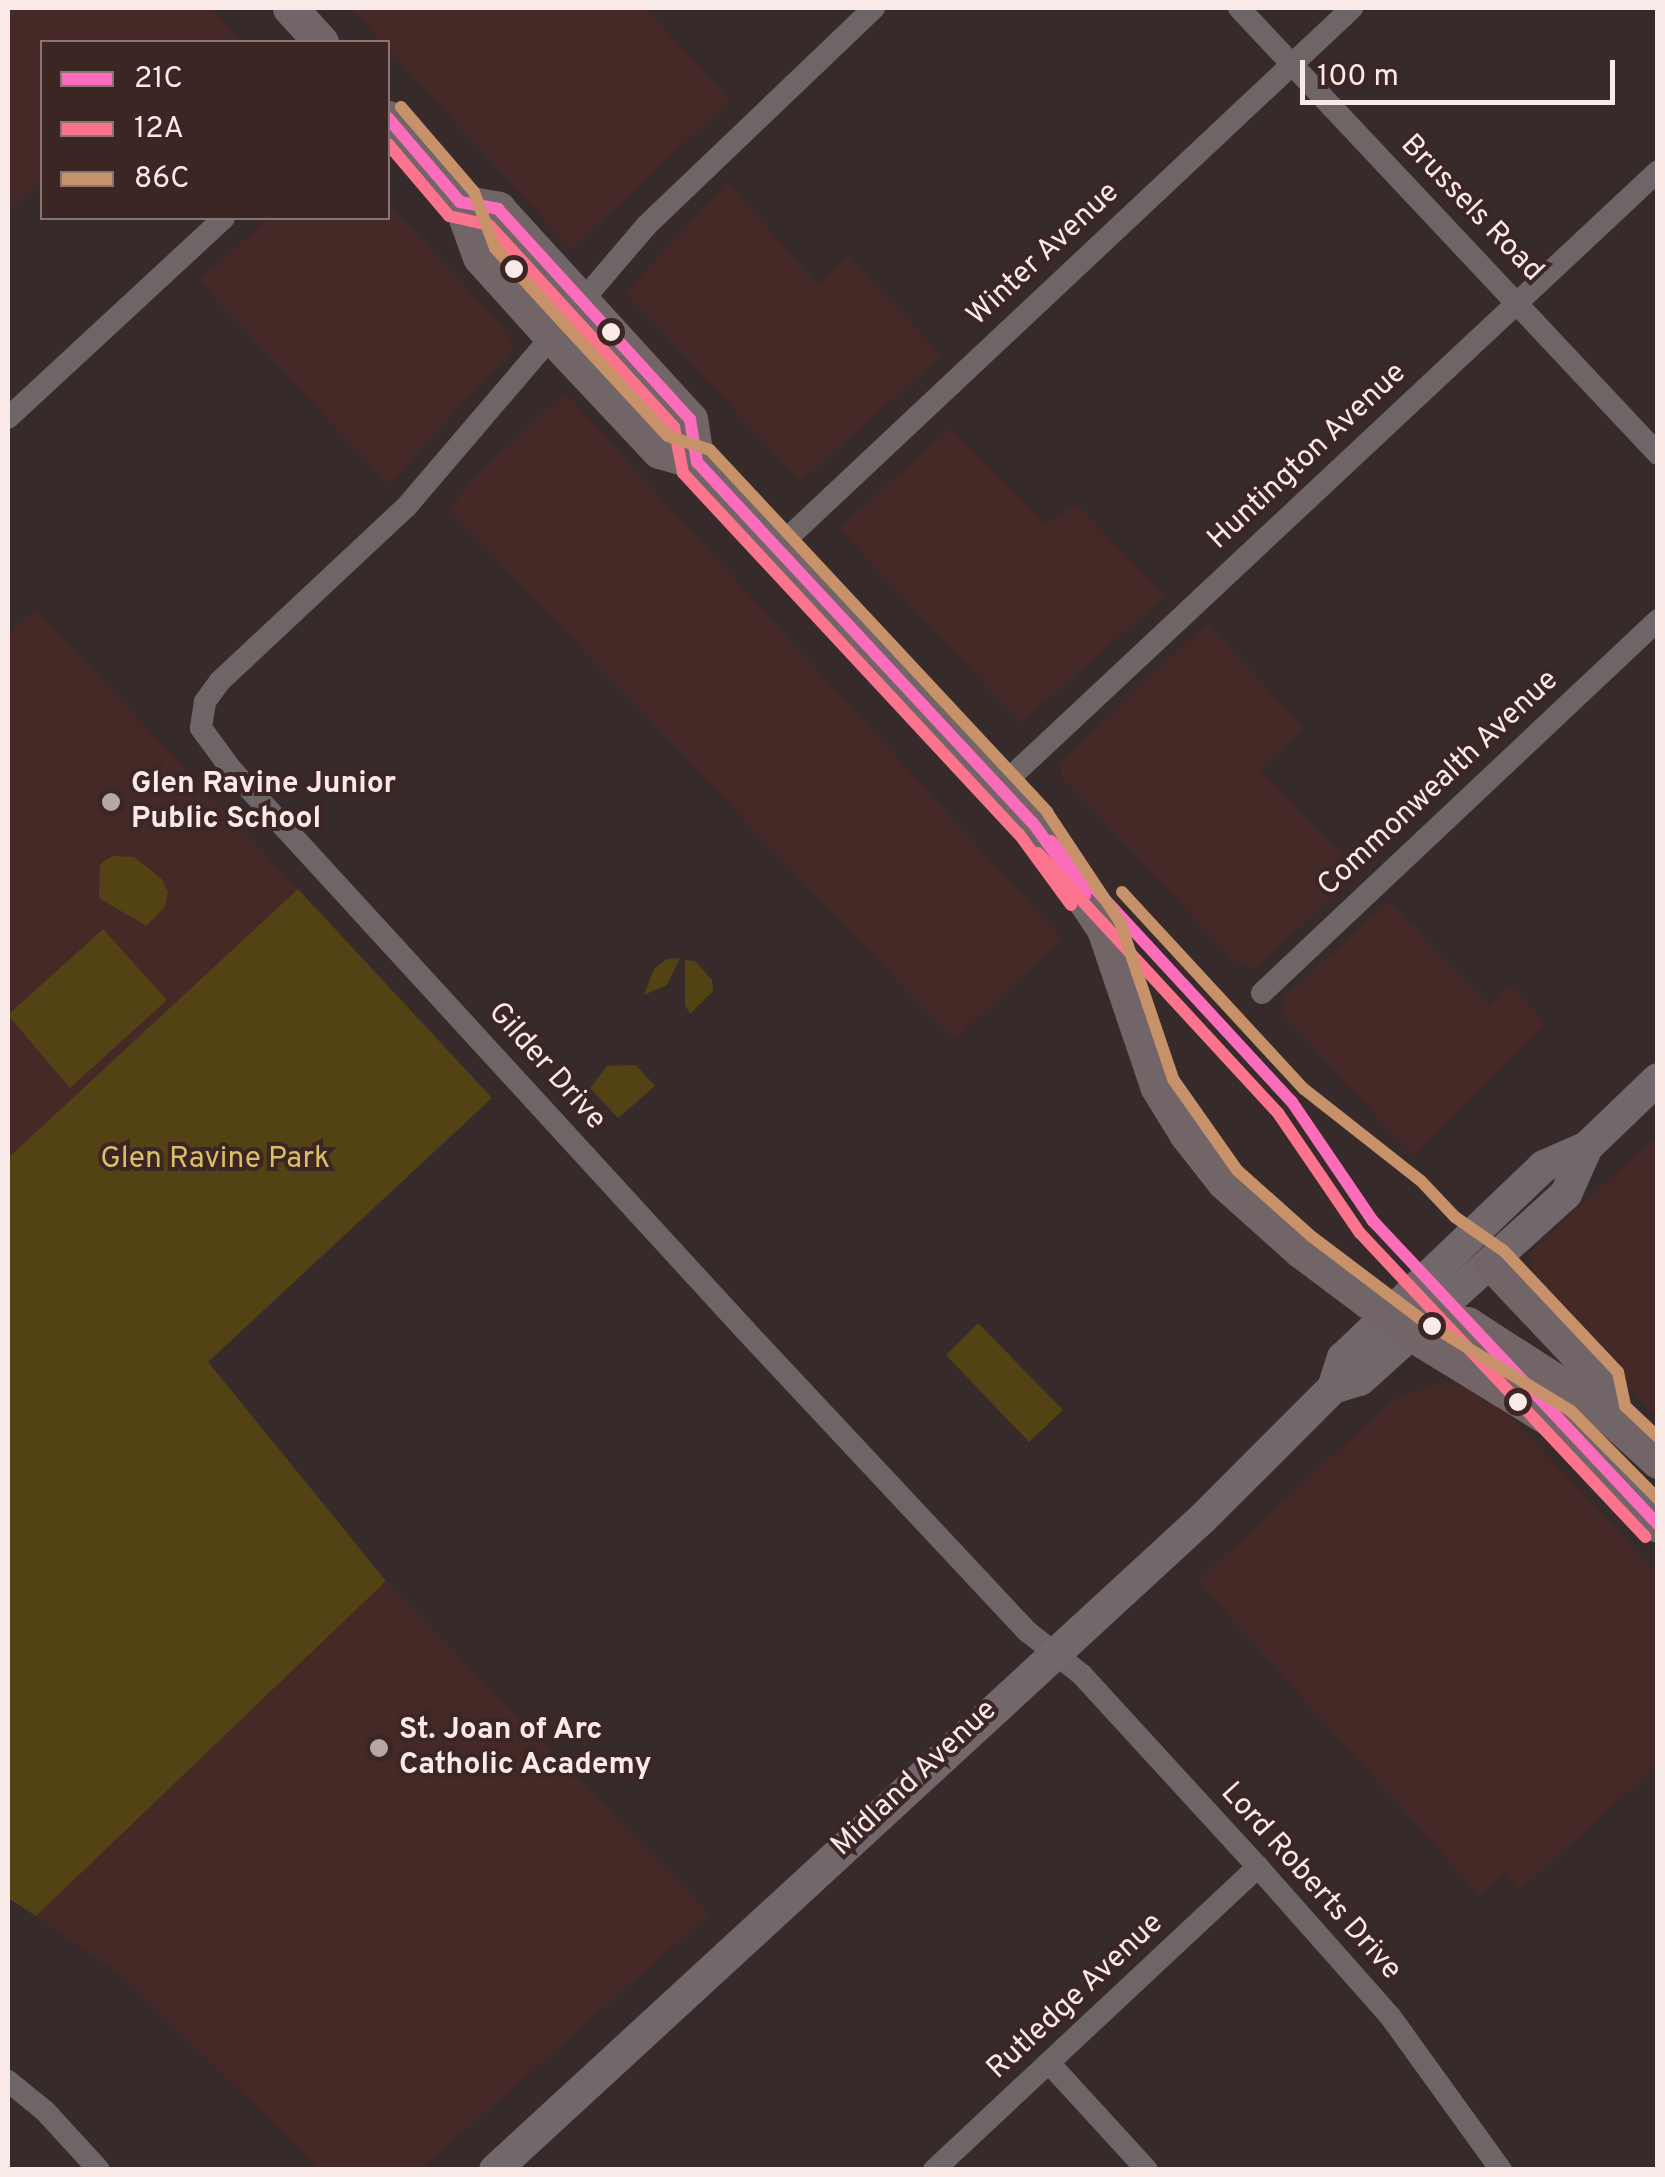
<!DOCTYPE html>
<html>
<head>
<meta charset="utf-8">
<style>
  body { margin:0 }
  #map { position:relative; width:1665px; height:2177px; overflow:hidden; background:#362b2a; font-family:Overpass,sans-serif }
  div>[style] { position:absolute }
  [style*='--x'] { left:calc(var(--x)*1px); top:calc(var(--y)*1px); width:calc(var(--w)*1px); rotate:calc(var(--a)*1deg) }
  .built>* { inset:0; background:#442927 }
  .green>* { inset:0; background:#534214 }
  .minor>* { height:22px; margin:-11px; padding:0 11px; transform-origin:11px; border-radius:11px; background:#6e6567 }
  .secondary>* { height:32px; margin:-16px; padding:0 16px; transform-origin:16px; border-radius:16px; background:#72676a }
  .primary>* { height:35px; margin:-17.5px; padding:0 17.5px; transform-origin:17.5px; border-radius:17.5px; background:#726567 }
  .bus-1>* { height:12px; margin:-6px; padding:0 6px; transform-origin:6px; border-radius:6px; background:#fb6dba }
  .bus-2>* { height:12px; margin:-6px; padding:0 6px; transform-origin:6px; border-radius:6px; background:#fc738d }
  .bus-3>* { height:12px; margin:-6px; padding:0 6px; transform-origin:6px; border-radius:6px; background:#c7916a }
  .dots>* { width:28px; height:28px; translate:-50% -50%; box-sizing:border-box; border:5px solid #3c2624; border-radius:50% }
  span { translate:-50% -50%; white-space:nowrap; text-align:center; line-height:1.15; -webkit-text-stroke:8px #3c2624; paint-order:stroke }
  .street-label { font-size:30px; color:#f9eae8 }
  .poi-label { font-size:30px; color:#f9eae8; font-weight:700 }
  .left { translate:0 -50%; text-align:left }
  .park-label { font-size:30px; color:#dbbe68 }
  .frame { position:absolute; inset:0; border:10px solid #f9eae8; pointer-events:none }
  .legend { position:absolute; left:40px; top:40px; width:350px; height:180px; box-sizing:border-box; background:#3c2624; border:2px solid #887472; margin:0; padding:12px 18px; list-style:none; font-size:30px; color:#f9eae8 }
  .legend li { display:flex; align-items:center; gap:20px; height:50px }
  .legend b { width:50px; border:2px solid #887472 }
  .scale { position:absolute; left:1300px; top:60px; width:315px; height:45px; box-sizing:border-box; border:5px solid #f9eae8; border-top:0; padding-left:12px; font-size:30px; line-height:35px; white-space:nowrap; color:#f9eae8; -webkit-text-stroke:8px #3c2624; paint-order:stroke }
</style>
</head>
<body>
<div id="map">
  <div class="built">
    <div style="clip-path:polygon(8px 8px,210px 8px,242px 42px,42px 42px,42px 179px,8px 211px)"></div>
    <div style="clip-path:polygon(351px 8px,645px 8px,730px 100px,571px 249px)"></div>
    <div style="clip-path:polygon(727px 183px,817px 284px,848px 257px,941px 355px,801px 481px,626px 293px)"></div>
    <div style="clip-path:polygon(388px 203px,502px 326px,514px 347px,389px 484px,199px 281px,270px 218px,388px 218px)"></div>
    <div style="clip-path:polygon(565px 393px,1062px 939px,954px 1040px,450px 510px,473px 478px)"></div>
    <div style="clip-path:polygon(950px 429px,1046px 525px,1076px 504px,1164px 596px,1021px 723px,839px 528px)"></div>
    <div style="clip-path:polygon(36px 610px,298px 889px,8px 1158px,8px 634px)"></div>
    <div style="clip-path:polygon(1207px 623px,1303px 728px,1259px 770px,1359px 873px,1255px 968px,1234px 960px,1063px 778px,1060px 764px)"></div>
    <div style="clip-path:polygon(1389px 902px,1489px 1005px,1509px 984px,1546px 1024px,1413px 1155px,1281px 1013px,1286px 995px)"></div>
    <div style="clip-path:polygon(1654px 1138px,1657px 1142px,1657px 1418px,1532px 1277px,1532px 1251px)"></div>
    <div style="clip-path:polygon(1440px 1383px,1486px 1391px,1657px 1573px,1657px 1765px,1520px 1890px,1505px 1872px,1480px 1895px,1198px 1581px,1393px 1400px)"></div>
    <div style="clip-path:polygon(386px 1581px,709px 1914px,420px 2170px,320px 2169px,124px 1977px,36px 1916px)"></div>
  </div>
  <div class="green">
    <div style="clip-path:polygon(112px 856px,134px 857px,162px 879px,168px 892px,165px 907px,146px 926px,99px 898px,100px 864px)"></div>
    <div style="clip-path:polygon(298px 889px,492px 1098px,208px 1362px,386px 1581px,36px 1916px,8px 1898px,8px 1158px)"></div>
    <div style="clip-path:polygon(103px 929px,167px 1000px,70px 1088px,8px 1015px)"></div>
    <div style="clip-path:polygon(680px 958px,667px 985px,644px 995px,654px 969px,667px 959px)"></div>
    <div style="clip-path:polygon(685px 960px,695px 961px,712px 980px,713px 991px,690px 1014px,685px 1005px)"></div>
    <div style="clip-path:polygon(636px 1065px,655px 1086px,618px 1118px,590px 1088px,607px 1066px)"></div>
    <div style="clip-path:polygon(978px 1323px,1063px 1410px,1029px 1442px,946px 1355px)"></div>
  </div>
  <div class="minor">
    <div style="--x:874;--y:8;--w:314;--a:136.3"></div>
    <div style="--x:647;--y:225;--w:371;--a:130.5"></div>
    <div style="--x:406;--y:507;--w:255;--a:136.9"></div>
    <div style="--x:220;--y:681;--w:26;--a:126"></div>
    <div style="--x:205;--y:702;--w:26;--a:99"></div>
    <div style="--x:201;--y:728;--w:51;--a:53.8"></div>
    <div style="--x:231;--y:769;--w:762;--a:47.5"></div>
    <div style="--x:746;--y:1331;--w:412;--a:46.9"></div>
    <div style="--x:1028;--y:1632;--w:69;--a:38.5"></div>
    <div style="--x:1082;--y:1675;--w:260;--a:47.5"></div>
    <div style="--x:1258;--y:1867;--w:199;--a:48.5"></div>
    <div style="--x:1390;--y:2016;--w:190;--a:54.2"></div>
    <div style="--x:1239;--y:8;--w:612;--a:46.79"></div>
    <div style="--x:8;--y:418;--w:294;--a:-42.8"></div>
    <div style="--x:777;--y:548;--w:789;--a:-43.2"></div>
    <div style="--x:1000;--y:787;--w:901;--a:-43.11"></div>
    <div style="--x:1262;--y:993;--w:544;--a:-43.29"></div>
    <div style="--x:1049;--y:2063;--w:145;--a:47.5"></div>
    <div style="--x:8;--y:2081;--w:48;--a:39"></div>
    <div style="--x:45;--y:2111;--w:80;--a:47.5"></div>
    <div style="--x:934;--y:2170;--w:444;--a:-43.1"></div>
  </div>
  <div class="secondary">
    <div style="--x:1333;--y:1388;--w:28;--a:-17"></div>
    <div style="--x:1360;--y:1380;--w:278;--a:-42.1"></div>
    <div style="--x:1566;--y:1194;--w:51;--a:-65.9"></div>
    <div style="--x:495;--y:2170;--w:962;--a:-42.64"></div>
    <div style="--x:1203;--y:1518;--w:184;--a:-45"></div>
    <div style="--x:1333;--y:1388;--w:32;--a:-72"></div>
    <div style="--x:1343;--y:1358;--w:278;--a:-43.7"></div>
    <div style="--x:1544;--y:1166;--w:47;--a:-23.8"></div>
    <div style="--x:1587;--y:1147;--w:98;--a:-43.8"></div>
  </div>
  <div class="primary">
    <div style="--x:290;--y:8;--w:46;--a:47.6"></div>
    <div style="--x:388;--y:118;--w:111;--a:49.4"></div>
    <div style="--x:460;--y:202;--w:59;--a:70"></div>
    <div style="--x:480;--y:257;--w:109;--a:48"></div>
    <div style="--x:553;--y:338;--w:155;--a:46.8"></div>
    <div style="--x:659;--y:451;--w:40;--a:16"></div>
    <div style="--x:697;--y:462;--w:493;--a:47.1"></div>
    <div style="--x:1033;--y:823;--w:128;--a:56.2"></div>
    <div style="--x:1104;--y:929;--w:166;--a:71.3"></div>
    <div style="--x:1157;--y:1086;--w:57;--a:58.5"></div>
    <div style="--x:1187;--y:1135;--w:60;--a:51.8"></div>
    <div style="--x:1224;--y:1182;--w:102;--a:41.8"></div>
    <div style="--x:1300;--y:1250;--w:140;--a:36.9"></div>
    <div style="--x:1412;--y:1334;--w:174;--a:31.6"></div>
    <div style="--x:1560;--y:1425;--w:140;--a:45.6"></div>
    <div style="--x:460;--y:202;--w:39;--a:10"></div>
    <div style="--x:498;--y:209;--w:285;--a:47.6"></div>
    <div style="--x:690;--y:419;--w:44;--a:80.8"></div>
    <div style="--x:1491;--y:1263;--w:165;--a:46.7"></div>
    <div style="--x:1604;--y:1383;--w:32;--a:83"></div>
    <div style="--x:1390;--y:1314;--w:78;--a:7.4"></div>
    <div style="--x:1467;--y:1324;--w:168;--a:32.8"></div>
    <div style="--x:1608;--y:1415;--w:68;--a:42.6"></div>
  </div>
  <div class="bus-1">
    <div style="--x:388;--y:118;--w:111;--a:49.4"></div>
    <div style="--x:460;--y:202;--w:39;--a:10"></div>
    <div style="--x:498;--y:209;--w:285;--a:47.6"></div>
    <div style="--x:690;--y:419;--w:44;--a:80.8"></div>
    <div style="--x:697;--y:462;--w:493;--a:47.1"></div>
    <div style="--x:1033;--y:823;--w:89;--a:54.2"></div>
    <div style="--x:1051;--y:841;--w:355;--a:47.3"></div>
    <div style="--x:1292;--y:1102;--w:144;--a:55.8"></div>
    <div style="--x:1373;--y:1221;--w:416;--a:46.8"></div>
  </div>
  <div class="bus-2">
    <div style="--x:388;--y:144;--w:94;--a:49.7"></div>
    <div style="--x:449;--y:216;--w:41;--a:12.7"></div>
    <div style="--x:489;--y:225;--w:274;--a:47.5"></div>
    <div style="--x:674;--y:427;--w:47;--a:78.9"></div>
    <div style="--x:683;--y:473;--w:493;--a:47.1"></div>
    <div style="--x:1019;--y:834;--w:88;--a:53.8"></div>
    <div style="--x:1038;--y:853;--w:354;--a:47.3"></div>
    <div style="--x:1278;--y:1113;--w:145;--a:55.7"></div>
    <div style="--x:1360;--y:1233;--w:417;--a:46.8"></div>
  </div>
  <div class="bus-3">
    <div style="--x:401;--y:107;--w:112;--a:49.3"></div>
    <div style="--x:474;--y:192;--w:60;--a:69.4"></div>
    <div style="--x:495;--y:248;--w:105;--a:47.7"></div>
    <div style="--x:566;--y:326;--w:150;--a:47.2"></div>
    <div style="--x:668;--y:436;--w:44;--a:18.4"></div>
    <div style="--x:710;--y:450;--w:495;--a:47"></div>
    <div style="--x:1047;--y:812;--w:132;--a:56.4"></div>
    <div style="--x:1120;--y:922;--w:166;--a:71.3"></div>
    <div style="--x:1173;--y:1079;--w:111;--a:54.9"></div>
    <div style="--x:1237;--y:1170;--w:99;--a:41.7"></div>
    <div style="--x:1311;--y:1236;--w:139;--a:37.1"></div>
    <div style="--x:1422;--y:1320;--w:175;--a:31.4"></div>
    <div style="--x:1571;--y:1411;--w:124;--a:45.3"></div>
    <div style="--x:1122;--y:892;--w:268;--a:47.3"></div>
    <div style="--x:1304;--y:1089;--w:149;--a:38.2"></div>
    <div style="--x:1421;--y:1181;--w:50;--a:46.6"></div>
    <div style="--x:1455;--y:1217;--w:60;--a:34.8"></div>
    <div style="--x:1504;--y:1251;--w:166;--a:46.7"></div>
    <div style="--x:1618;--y:1372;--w:35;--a:78"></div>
    <div style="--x:1625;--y:1406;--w:45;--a:43.2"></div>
  </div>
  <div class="dots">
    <div style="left:514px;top:269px;background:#f9eae8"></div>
    <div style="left:611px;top:332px;background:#f9eae8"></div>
    <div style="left:111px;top:802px;background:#b5a7a6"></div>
    <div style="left:1432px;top:1326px;background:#f9eae8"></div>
    <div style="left:1518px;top:1402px;background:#f9eae8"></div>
    <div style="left:379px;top:1748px;background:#b5a7a6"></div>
  </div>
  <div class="street-label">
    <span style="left:1471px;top:209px;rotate:46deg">Brussels Road</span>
    <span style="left:1044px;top:255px;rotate:-43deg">Winter Avenue</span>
    <span style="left:1308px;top:457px;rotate:-43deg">Huntington Avenue</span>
    <span style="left:1439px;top:784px;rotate:-43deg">Commonwealth Avenue</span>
    <span style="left:546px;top:1067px;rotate:48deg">Gilder Drive</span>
    <span style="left:915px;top:1779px;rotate:-43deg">Midland Avenue</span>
    <span style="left:1310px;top:1882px;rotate:48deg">Lord Roberts Drive</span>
    <span style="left:1076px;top:1997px;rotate:-43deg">Rutledge Avenue</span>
  </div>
  <div class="poi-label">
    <span class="left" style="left:131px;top:802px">Glen Ravine Junior<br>Public School</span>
    <span class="left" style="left:399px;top:1748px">St. Joan of Arc<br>Catholic Academy</span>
  </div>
  <div class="park-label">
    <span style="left:215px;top:1160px">Glen Ravine Park</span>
  </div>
  <div class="frame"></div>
  <ul class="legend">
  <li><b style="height:12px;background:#fb6dba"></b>21C</li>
  <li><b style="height:12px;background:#fc738d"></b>12A</li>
  <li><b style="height:12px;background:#c7916a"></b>86C</li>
  </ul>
  <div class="scale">100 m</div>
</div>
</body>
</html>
